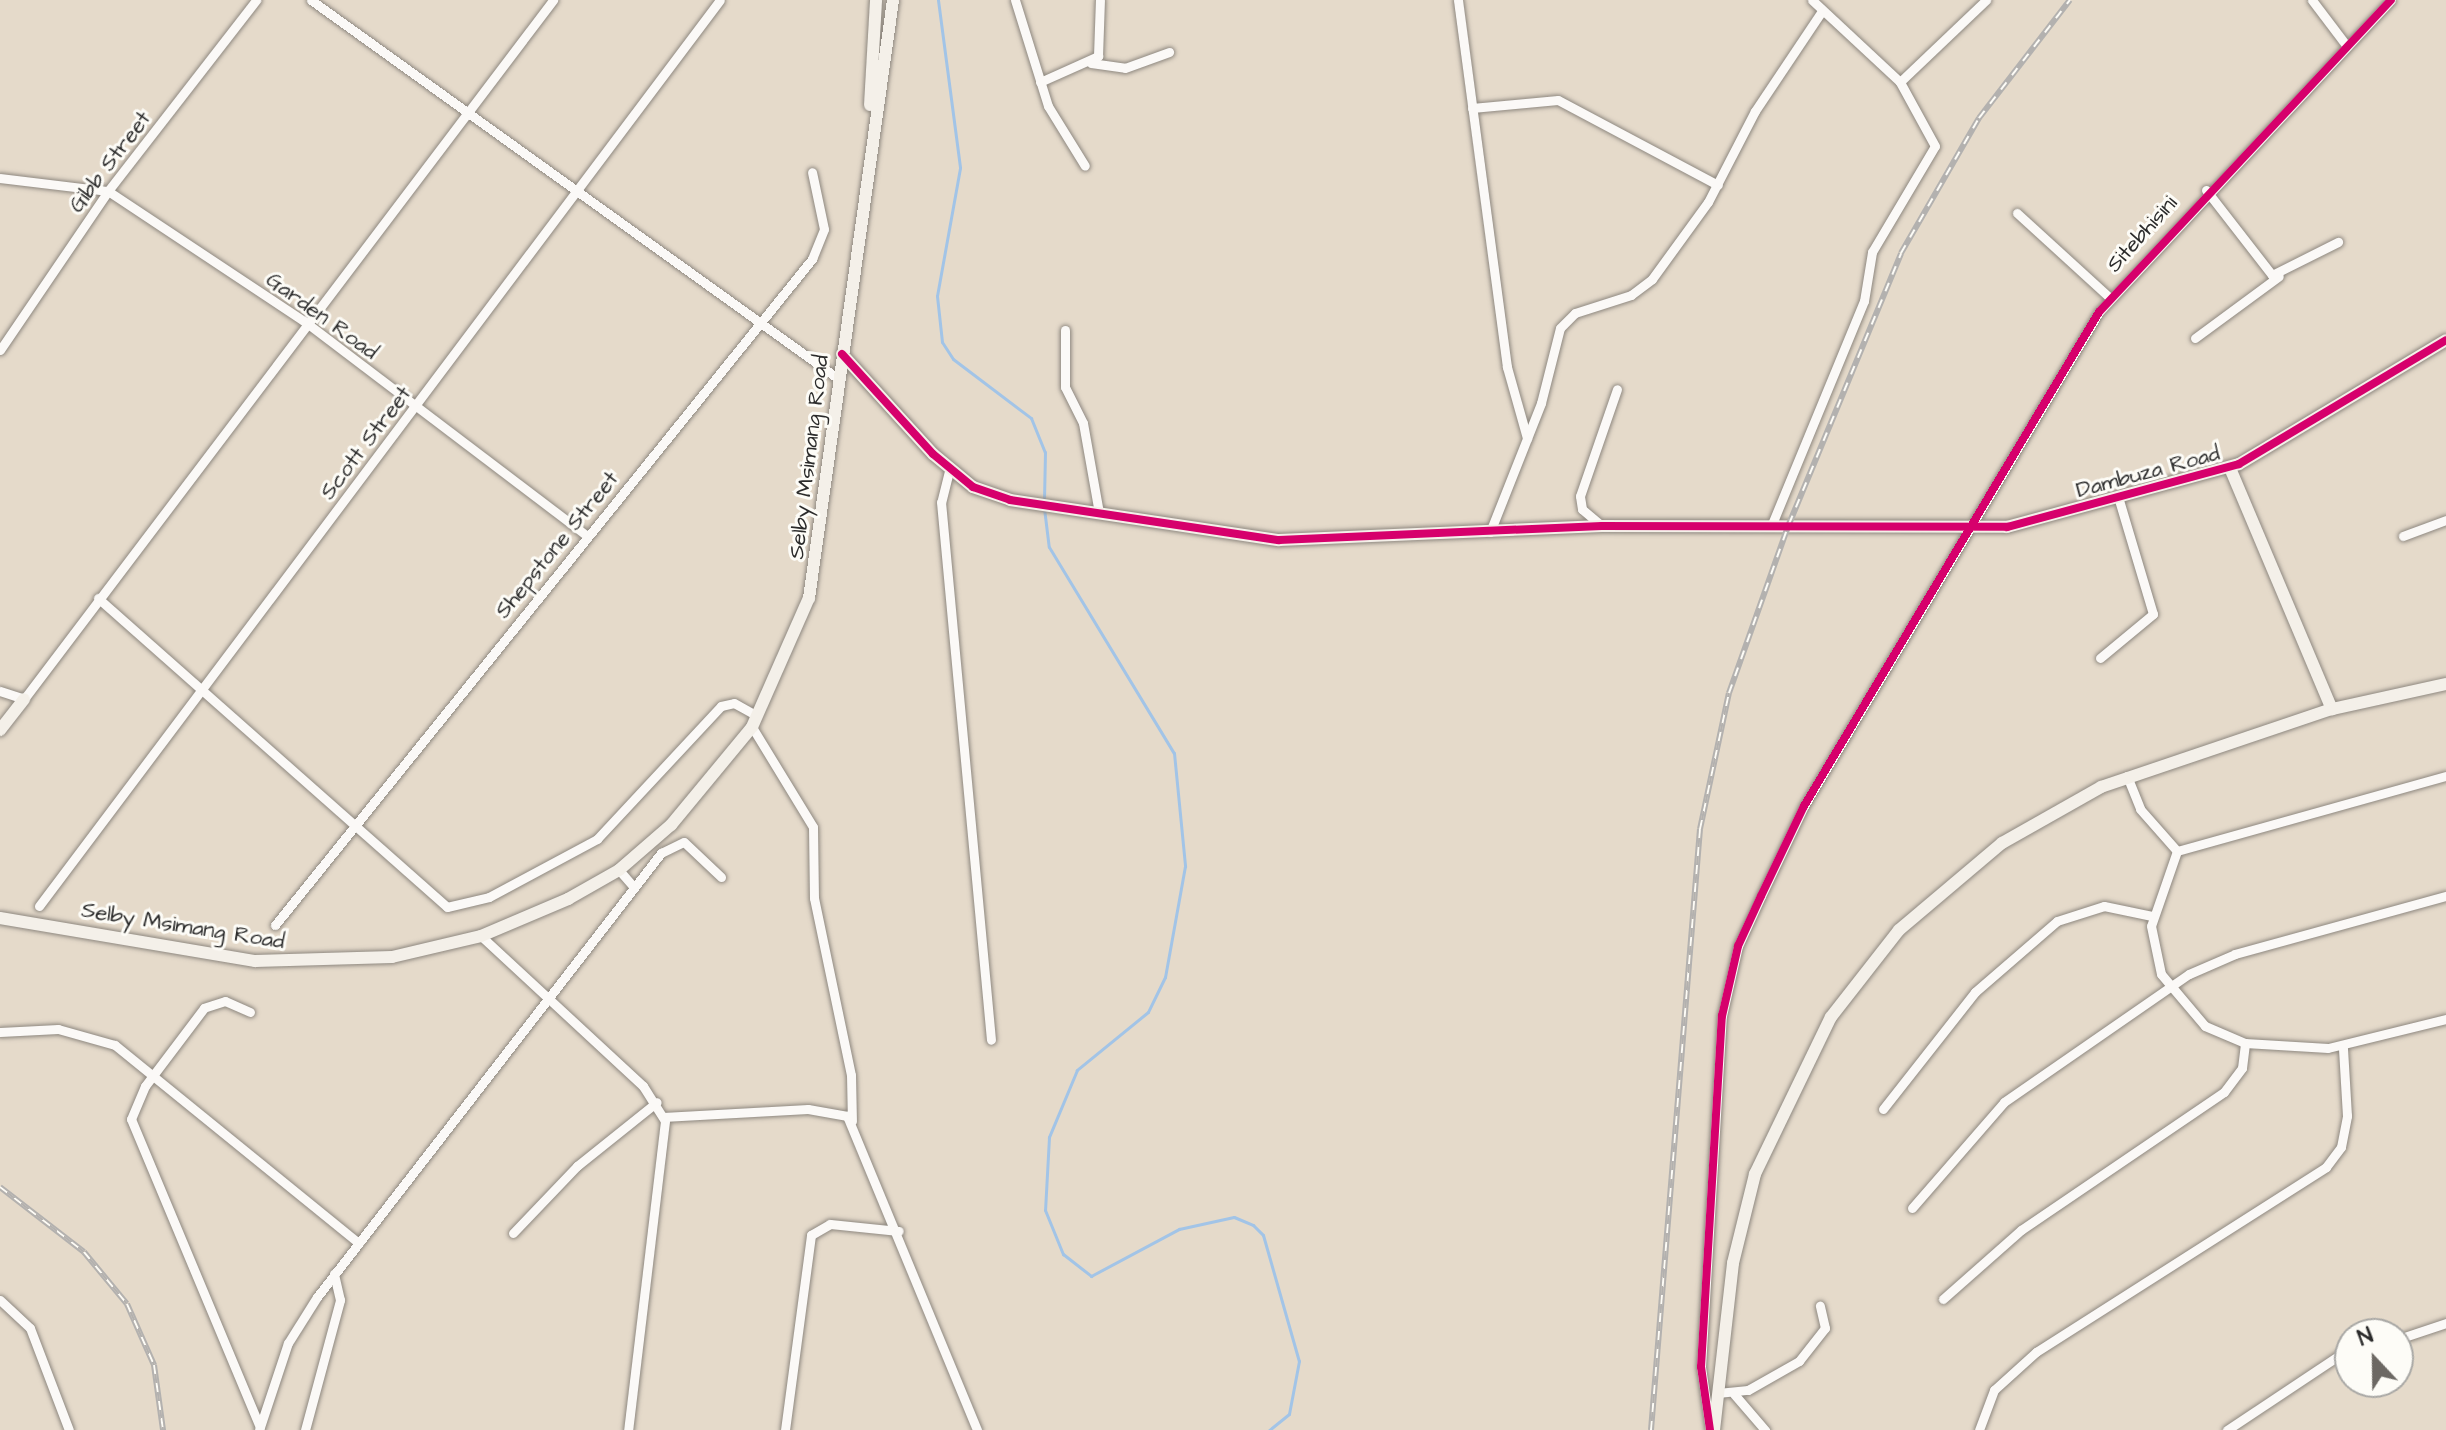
<!DOCTYPE html>
<html>
<head>
<meta charset="utf-8">
<style>
  body { margin:0 }
  #map { position:relative; width:2446px; height:1430px; overflow:hidden; background:#e5daca; font-family:"Architects Daughter",sans-serif }
  div>[style] { position:absolute }
  [style*='--x'] { left:calc(var(--x)*1px); top:calc(var(--y)*1px); width:calc(var(--w)*1px); rotate:calc(var(--a)*1deg) }
  .stream>* { height:3px; margin:-1.5px; padding:0 1.5px; transform-origin:1.5px; border-radius:1.5px; background:#a2c4e7 }
  .roads { filter:drop-shadow(0 0 2px #8e8880) drop-shadow(0 0 2px #8e8880) }
  .street>* { height:9px; margin:-4.5px; padding:0 4.5px; transform-origin:4.5px; border-radius:4.5px; background:#fbf9f7 }
  .secondary>* { height:12px; margin:-6px; padding:0 6px; transform-origin:6px; border-radius:6px; background:#f4f0e9 }
  .rail>* { height:6px; margin-top:-3px; transform-origin:0; background:repeating-linear-gradient(90deg,#fdfcf7 0 9px,#b3b1af 0 18px); box-sizing:border-box; border-block:2px solid #b3b1af }
  .cycleway>* { height:8px; margin:-4px; padding:0 4px; transform-origin:4px; border-radius:4px; background:#d6006c }
  span { translate:-50% -50%; white-space:nowrap; text-align:center; line-height:1.15; -webkit-text-stroke:6px #fdfcf7; paint-order:stroke }
  .street-label { font-size:22px; color:#2b2b2b }
  .north { position:absolute; left:2334px; top:1318px; width:80px; height:80px; box-sizing:border-box; background:#fdfcf7; border:2px solid #a9a8a5; border-radius:50%; rotate:338deg; font-size:22px; font-weight:700; line-height:32px; text-align:center; color:#2b2b2b }
  .north::after { content:''; display:block; margin:auto; width:28px; height:36px; background:#6c6863; clip-path:polygon(50% 0,100% 100%,50% 72%,0 100%) }
</style>
</head>
<body>
<div id="map">
  <div class="stream">
    <div style="--x:938;--y:0;--w:169;--a:82.5"></div>
    <div style="--x:960;--y:168;--w:130;--a:100.2"></div>
    <div style="--x:937;--y:296;--w:46;--a:83.8"></div>
    <div style="--x:942;--y:342;--w:20;--a:57"></div>
    <div style="--x:953;--y:359;--w:98;--a:37.1"></div>
    <div style="--x:1031;--y:418;--w:37;--a:68"></div>
    <div style="--x:1045;--y:452;--w:49;--a:91.2"></div>
    <div style="--x:1044;--y:508;--w:39;--a:83"></div>
    <div style="--x:1049;--y:547;--w:241;--a:58.8"></div>
    <div style="--x:1174;--y:753;--w:114;--a:84.4"></div>
    <div style="--x:1185;--y:866;--w:113;--a:100.2"></div>
    <div style="--x:1165;--y:977;--w:39;--a:116"></div>
    <div style="--x:1148;--y:1012;--w:92;--a:140.8"></div>
    <div style="--x:1077;--y:1070;--w:73;--a:112.7"></div>
    <div style="--x:1049;--y:1137;--w:73;--a:93.1"></div>
    <div style="--x:1045;--y:1210;--w:48;--a:67.8"></div>
    <div style="--x:1063;--y:1254;--w:36;--a:38"></div>
    <div style="--x:1091;--y:1276;--w:100;--a:-28.1"></div>
    <div style="--x:1179;--y:1229;--w:56;--a:-12.3"></div>
    <div style="--x:1234;--y:1217;--w:21;--a:23"></div>
    <div style="--x:1253;--y:1225;--w:14;--a:45"></div>
    <div style="--x:1263;--y:1235;--w:131;--a:74.1"></div>
    <div style="--x:1299;--y:1361;--w:54;--a:100.7"></div>
    <div style="--x:1289;--y:1414;--w:26;--a:141"></div>
  </div>
  <div class="roads">
    <div class="street">
      <div style="--x:311;--y:0;--w:651;--a:35.69"></div>
      <div style="--x:1015;--y:0;--w:111;--a:72.7"></div>
      <div style="--x:1048;--y:106;--w:70;--a:58.3"></div>
      <div style="--x:1458;--y:0;--w:370;--a:82.4"></div>
      <div style="--x:1507;--y:367;--w:74;--a:74.3"></div>
      <div style="--x:2312;--y:0;--w:56;--a:52.9"></div>
      <div style="--x:1091;--y:63;--w:34;--a:8"></div>
      <div style="--x:1125;--y:68;--w:47;--a:-20"></div>
      <div style="--x:1040;--y:82;--w:64;--a:-24.1"></div>
      <div style="--x:1098;--y:56;--w:56;--a:-88"></div>
      <div style="--x:1900;--y:82;--w:119;--a:-43.6"></div>
      <div style="--x:1472;--y:108;--w:86;--a:-5.3"></div>
      <div style="--x:1558;--y:100;--w:181;--a:28"></div>
      <div style="--x:0;--y:178;--w:109;--a:6.9"></div>
      <div style="--x:108;--y:191;--w:235;--a:33.6"></div>
      <div style="--x:304;--y:321;--w:354;--a:37.2"></div>
      <div style="--x:2206;--y:190;--w:108;--a:52.2"></div>
      <div style="--x:2272;--y:275;--w:74;--a:-26.6"></div>
      <div style="--x:2017;--y:213;--w:126;--a:42.4"></div>
      <div style="--x:1065;--y:330;--w:57;--a:90"></div>
      <div style="--x:1065;--y:387;--w:40;--a:63.4"></div>
      <div style="--x:1083;--y:423;--w:91;--a:79.9"></div>
      <div style="--x:2195;--y:338;--w:104;--a:-36.4"></div>
      <div style="--x:0;--y:350;--w:192;--a:-55.8"></div>
      <div style="--x:108;--y:191;--w:242;--a:-52.2"></div>
      <div style="--x:949;--y:471;--w:32;--a:104"></div>
      <div style="--x:941;--y:502;--w:540;--a:84.69"></div>
      <div style="--x:1772;--y:524;--w:241;--a:-67.6"></div>
      <div style="--x:1864;--y:301;--w:50;--a:-80.7"></div>
      <div style="--x:1872;--y:252;--w:123;--a:-59.3"></div>
      <div style="--x:1935;--y:146;--w:73;--a:-118.7"></div>
      <div style="--x:1900;--y:82;--w:120;--a:-137"></div>
      <div style="--x:1602;--y:526;--w:26;--a:-140"></div>
      <div style="--x:1582;--y:509;--w:13;--a:-99"></div>
      <div style="--x:1580;--y:496;--w:113;--a:-70.9"></div>
      <div style="--x:1490;--y:532;--w:139;--a:-68.4"></div>
      <div style="--x:1541;--y:403;--w:77;--a:-75.8"></div>
      <div style="--x:1560;--y:328;--w:21;--a:-45"></div>
      <div style="--x:1575;--y:313;--w:59;--a:-17.8"></div>
      <div style="--x:1631;--y:295;--w:26;--a:-37"></div>
      <div style="--x:1652;--y:279;--w:95;--a:-54"></div>
      <div style="--x:1708;--y:202;--w:102;--a:-62.7"></div>
      <div style="--x:1755;--y:111;--w:120;--a:-56.2"></div>
      <div style="--x:2403;--y:536;--w:46;--a:-20.4"></div>
      <div style="--x:98;--y:598;--w:466;--a:41.5"></div>
      <div style="--x:447;--y:907;--w:43;--a:-13.4"></div>
      <div style="--x:489;--y:897;--w:123;--a:-28.2"></div>
      <div style="--x:597;--y:839;--w:182;--a:-47"></div>
      <div style="--x:721;--y:706;--w:13;--a:-13"></div>
      <div style="--x:734;--y:703;--w:26;--a:29"></div>
      <div style="--x:2100;--y:658;--w:69;--a:-39.7"></div>
      <div style="--x:2153;--y:614;--w:119;--a:-106.6"></div>
      <div style="--x:0;--y:691;--w:25;--a:18"></div>
      <div style="--x:24;--y:699;--w:877;--a:-52.88"></div>
      <div style="--x:752;--y:727;--w:117;--a:58.6"></div>
      <div style="--x:813;--y:827;--w:71;--a:89.2"></div>
      <div style="--x:814;--y:898;--w:181;--a:78.2"></div>
      <div style="--x:851;--y:1075;--w:46;--a:88.8"></div>
      <div style="--x:2127;--y:776;--w:35;--a:68"></div>
      <div style="--x:2140;--y:809;--w:56;--a:48.6"></div>
      <div style="--x:2177;--y:851;--w:79;--a:109.1"></div>
      <div style="--x:2151;--y:926;--w:49;--a:78.2"></div>
      <div style="--x:2161;--y:974;--w:68;--a:49.8"></div>
      <div style="--x:2205;--y:1026;--w:43;--a:23"></div>
      <div style="--x:2245;--y:1043;--w:83;--a:3.4"></div>
      <div style="--x:2328;--y:1048;--w:122;--a:-13.8"></div>
      <div style="--x:2177;--y:851;--w:279;--a:-15.6"></div>
      <div style="--x:619;--y:870;--w:23;--a:49"></div>
      <div style="--x:39;--y:906;--w:1133;--a:-53.07"></div>
      <div style="--x:275;--y:925;--w:856;--a:-51.12"></div>
      <div style="--x:812;--y:259;--w:32;--a:-68"></div>
      <div style="--x:824;--y:229;--w:58;--a:-101.9"></div>
      <div style="--x:481;--y:936;--w:221;--a:42.8"></div>
      <div style="--x:643;--y:1086;--w:41;--a:57.8"></div>
      <div style="--x:665;--y:1121;--w:311;--a:96.8"></div>
      <div style="--x:250;--y:1012;--w:27;--a:-156"></div>
      <div style="--x:225;--y:1001;--w:22;--a:162"></div>
      <div style="--x:204;--y:1008;--w:98;--a:127.1"></div>
      <div style="--x:145;--y:1086;--w:36;--a:113"></div>
      <div style="--x:131;--y:1119;--w:334;--a:67.3"></div>
      <div style="--x:0;--y:1032;--w:58;--a:-3"></div>
      <div style="--x:58;--y:1029;--w:59;--a:15.7"></div>
      <div style="--x:115;--y:1045;--w:314;--a:39.1"></div>
      <div style="--x:1883;--y:1109;--w:149;--a:-51.8"></div>
      <div style="--x:1975;--y:992;--w:108;--a:-40.9"></div>
      <div style="--x:2057;--y:921;--w:49;--a:-17.7"></div>
      <div style="--x:2104;--y:906;--w:49;--a:11.8"></div>
      <div style="--x:663;--y:1117;--w:145;--a:-3.2"></div>
      <div style="--x:808;--y:1109;--w:40;--a:10"></div>
      <div style="--x:847;--y:1116;--w:340;--a:67.5"></div>
      <div style="--x:1912;--y:1208;--w:140;--a:-49"></div>
      <div style="--x:2004;--y:1102;--w:225;--a:-34.7"></div>
      <div style="--x:2189;--y:974;--w:50;--a:-23.5"></div>
      <div style="--x:2235;--y:954;--w:219;--a:-15.4"></div>
      <div style="--x:513;--y:1233;--w:93;--a:-46.3"></div>
      <div style="--x:577;--y:1166;--w:102;--a:-38.7"></div>
      <div style="--x:1943;--y:1299;--w:104;--a:-41.5"></div>
      <div style="--x:2021;--y:1230;--w:245;--a:-34.2"></div>
      <div style="--x:2224;--y:1092;--w:30;--a:-53"></div>
      <div style="--x:2242;--y:1068;--w:25;--a:-83"></div>
      <div style="--x:0;--y:1300;--w:41;--a:43"></div>
      <div style="--x:30;--y:1328;--w:109;--a:69.1"></div>
      <div style="--x:2398;--y:1339;--w:51;--a:-18.4"></div>
      <div style="--x:1718;--y:1393;--w:30;--a:-6"></div>
      <div style="--x:1748;--y:1390;--w:59;--a:-29.6"></div>
      <div style="--x:1799;--y:1361;--w:42;--a:-51.8"></div>
      <div style="--x:1825;--y:1328;--w:23;--a:-103"></div>
      <div style="--x:1734;--y:1394;--w:48;--a:49.3"></div>
      <div style="--x:259;--y:1430;--w:92;--a:-71.6"></div>
      <div style="--x:288;--y:1343;--w:54;--a:-57.8"></div>
      <div style="--x:317;--y:1297;--w:562;--a:-52.23"></div>
      <div style="--x:661;--y:853;--w:25;--a:-26"></div>
      <div style="--x:684;--y:842;--w:51;--a:43.4"></div>
      <div style="--x:305;--y:1430;--w:135;--a:-74.9"></div>
      <div style="--x:340;--y:1300;--w:27;--a:-103"></div>
      <div style="--x:785;--y:1430;--w:197;--a:-82.4"></div>
      <div style="--x:811;--y:1235;--w:22;--a:-30"></div>
      <div style="--x:830;--y:1224;--w:69;--a:5.8"></div>
      <div style="--x:1710;--y:1430;--w:64;--a:-98.1"></div>
      <div style="--x:1701;--y:1367;--w:352;--a:-86.6"></div>
      <div style="--x:1722;--y:1016;--w:72;--a:-77.1"></div>
      <div style="--x:1738;--y:946;--w:55;--a:-65.3"></div>
      <div style="--x:1761;--y:896;--w:100;--a:-64.5"></div>
      <div style="--x:1804;--y:806;--w:575;--a:-59.16"></div>
      <div style="--x:2099;--y:312;--w:427;--a:-46.9"></div>
      <div style="--x:1979;--y:1430;--w:43;--a:-69.4"></div>
      <div style="--x:1994;--y:1390;--w:57;--a:-42.1"></div>
      <div style="--x:2036;--y:1352;--w:344;--a:-32.5"></div>
      <div style="--x:2326;--y:1167;--w:25;--a:-53"></div>
      <div style="--x:2341;--y:1147;--w:32;--a:-79"></div>
      <div style="--x:2347;--y:1116;--w:68;--a:-93.4"></div>
      <div style="--x:2227;--y:1430;--w:148;--a:-33.7"></div>
    </div>
    <div class="secondary">
      <div style="--x:870;--y:105;--w:105;--a:-86.7"></div>
      <div style="--x:842;--y:354;--w:135;--a:47.7"></div>
      <div style="--x:933;--y:454;--w:52;--a:39.5"></div>
      <div style="--x:973;--y:487;--w:39;--a:19"></div>
      <div style="--x:1010;--y:500;--w:272;--a:8.5"></div>
      <div style="--x:1279;--y:540;--w:323;--a:-2.5"></div>
      <div style="--x:1602;--y:526;--w:405;--a:0.1"></div>
      <div style="--x:2007;--y:527;--w:240;--a:-15.2"></div>
      <div style="--x:2239;--y:464;--w:241;--a:-30.9"></div>
      <div style="--x:2230;--y:468;--w:262;--a:67.1"></div>
      <div style="--x:0;--y:730;--w:39;--a:-52"></div>
      <div style="--x:0;--y:918;--w:259;--a:9.6"></div>
      <div style="--x:255;--y:961;--w:137;--a:-1.7"></div>
      <div style="--x:392;--y:957;--w:91;--a:-13.3"></div>
      <div style="--x:481;--y:936;--w:95;--a:-23"></div>
      <div style="--x:568;--y:899;--w:59;--a:-29.6"></div>
      <div style="--x:619;--y:870;--w:69;--a:-40.9"></div>
      <div style="--x:671;--y:825;--w:127;--a:-50.4"></div>
      <div style="--x:752;--y:727;--w:141;--a:-66.2"></div>
      <div style="--x:809;--y:598;--w:604;--a:-82"></div>
      <div style="--x:1714;--y:1430;--w:168;--a:-83.5"></div>
      <div style="--x:1733;--y:1263;--w:92;--a:-76.1"></div>
      <div style="--x:1755;--y:1174;--w:174;--a:-64.2"></div>
      <div style="--x:1831;--y:1017;--w:110;--a:-52"></div>
      <div style="--x:1899;--y:930;--w:135;--a:-40.2"></div>
      <div style="--x:2002;--y:843;--w:114;--a:-29.5"></div>
      <div style="--x:2101;--y:787;--w:244;--a:-18.7"></div>
      <div style="--x:2332;--y:709;--w:117;--a:-12.4"></div>
    </div>
  </div>
  <div class="rail">
    <div style="--x:0;--y:1187;--w:106;--a:37.7"></div>
    <div style="--x:84;--y:1252;--w:67;--a:50.4"></div>
    <div style="--x:127;--y:1304;--w:67;--a:66.1"></div>
    <div style="--x:154;--y:1365;--w:66;--a:82.1"></div>
    <div style="--x:1651;--y:1430;--w:603;--a:-85.34"></div>
    <div style="--x:1700;--y:829;--w:139;--a:-78"></div>
    <div style="--x:1729;--y:693;--w:179;--a:-70.5"></div>
    <div style="--x:1789;--y:524;--w:293;--a:-67.5"></div>
    <div style="--x:1901;--y:253;--w:156;--a:-60"></div>
    <div style="--x:1979;--y:118;--w:149;--a:-52.4"></div>
  </div>
  <div class="cycleway">
    <div style="--x:842;--y:354;--w:135;--a:47.7"></div>
    <div style="--x:933;--y:454;--w:52;--a:39.5"></div>
    <div style="--x:973;--y:487;--w:39;--a:19"></div>
    <div style="--x:1010;--y:500;--w:272;--a:8.5"></div>
    <div style="--x:1279;--y:540;--w:323;--a:-2.5"></div>
    <div style="--x:1602;--y:526;--w:405;--a:0.1"></div>
    <div style="--x:2007;--y:527;--w:240;--a:-15.2"></div>
    <div style="--x:2239;--y:464;--w:241;--a:-30.9"></div>
    <div style="--x:1710;--y:1430;--w:64;--a:-98.1"></div>
    <div style="--x:1701;--y:1367;--w:352;--a:-86.6"></div>
    <div style="--x:1722;--y:1016;--w:72;--a:-77.1"></div>
    <div style="--x:1738;--y:946;--w:55;--a:-65.3"></div>
    <div style="--x:1761;--y:896;--w:100;--a:-64.5"></div>
    <div style="--x:1804;--y:806;--w:575;--a:-59.16"></div>
    <div style="--x:2099;--y:312;--w:427;--a:-46.9"></div>
  </div>
  <div class="street-label">
    <span style="left:110px;top:162px;rotate:-53deg">Gibb Street</span>
    <span style="left:2142px;top:234px;rotate:-48deg">Sitebhisini</span>
    <span style="left:322px;top:316px;rotate:36deg">Garden Road</span>
    <span style="left:366px;top:443px;rotate:-53deg">Scott Street</span>
    <span style="left:809px;top:457px;rotate:-83deg">Selby Msimang Road</span>
    <span style="left:2148px;top:472px;rotate:-15deg">Dambuza Road</span>
    <span style="left:557px;top:545px;rotate:-51deg">Shepstone Street</span>
    <span style="left:183px;top:926px;rotate:9deg">Selby Msimang Road</span>
  </div>
  <div class="north">N</div>
</div>
</body>
</html>
